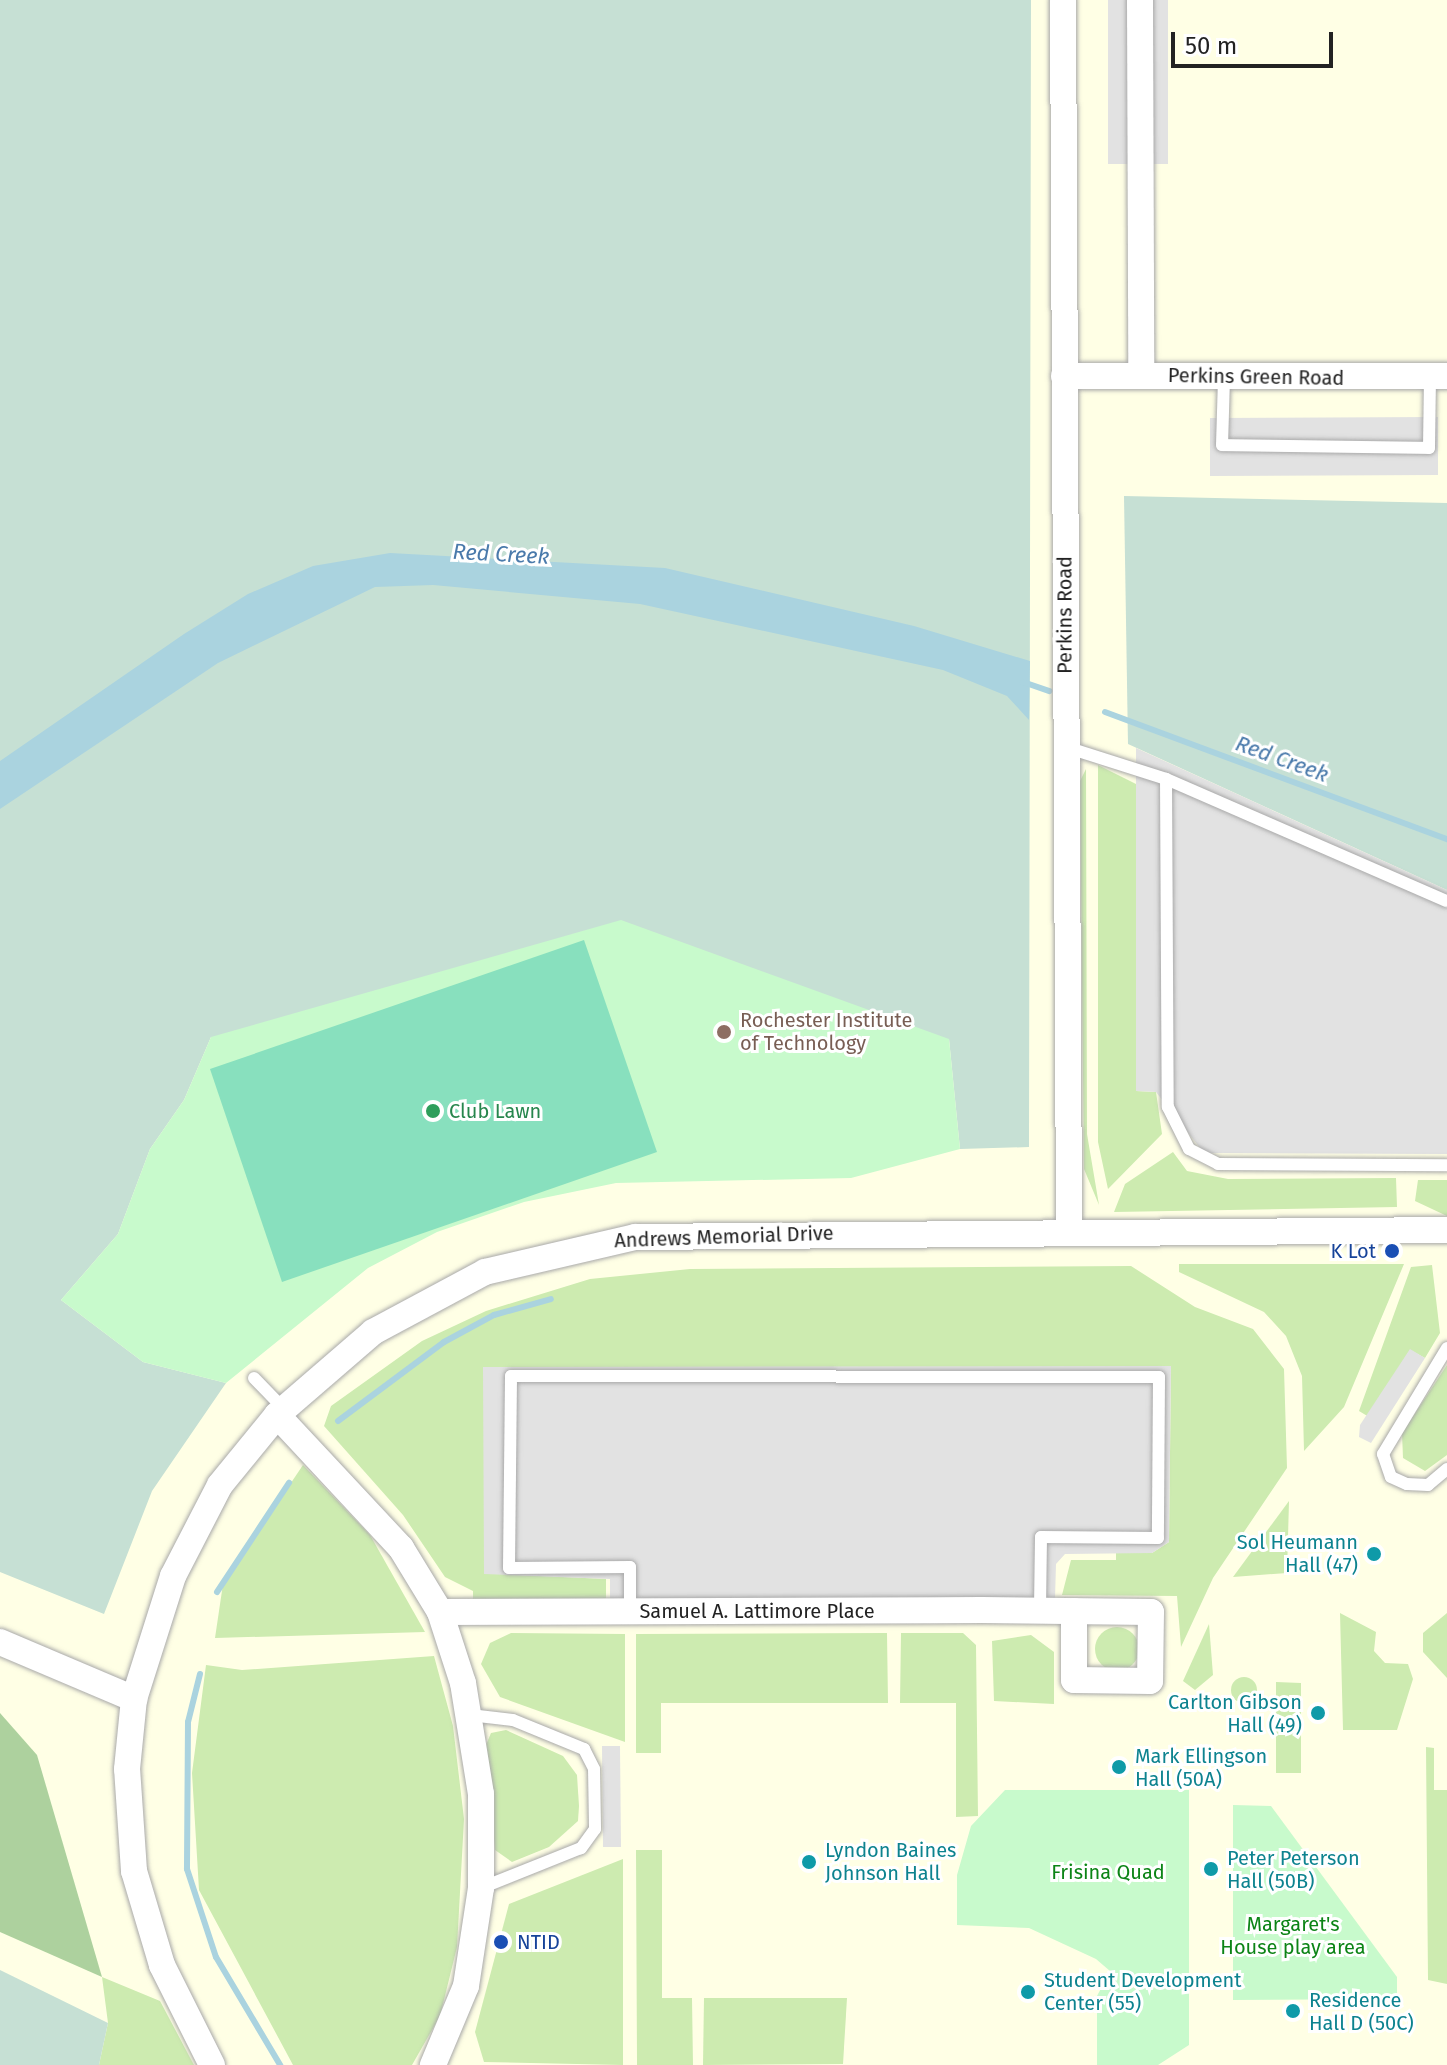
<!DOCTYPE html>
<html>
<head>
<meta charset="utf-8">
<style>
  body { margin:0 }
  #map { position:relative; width:1447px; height:2065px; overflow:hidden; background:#f2efe9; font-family:"Fira Sans",sans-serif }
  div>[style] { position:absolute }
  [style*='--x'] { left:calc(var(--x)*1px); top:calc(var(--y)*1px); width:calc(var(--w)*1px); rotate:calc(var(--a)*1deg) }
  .education>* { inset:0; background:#ffffe5 }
  .grass>* { inset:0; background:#cdebb0 }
  .round { border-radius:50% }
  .forest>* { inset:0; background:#add19e }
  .wetland>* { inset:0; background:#c6e0d4 }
  .park>* { inset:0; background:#c8facc }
  .pitch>* { inset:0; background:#88e0be }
  .parking>* { inset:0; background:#e2e2e2 }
  .water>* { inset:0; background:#aad3df }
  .stream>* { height:6px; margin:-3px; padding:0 3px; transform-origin:3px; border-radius:3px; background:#aad3df }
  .roads { filter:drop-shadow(0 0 2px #a9a9a9) drop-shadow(0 0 2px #a9a9a9) }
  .service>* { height:12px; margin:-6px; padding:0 6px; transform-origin:6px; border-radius:6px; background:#fff }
  .minor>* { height:26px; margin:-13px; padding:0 13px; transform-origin:13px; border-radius:13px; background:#fff }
  .dots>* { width:22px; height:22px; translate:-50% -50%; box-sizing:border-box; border:4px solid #fff; border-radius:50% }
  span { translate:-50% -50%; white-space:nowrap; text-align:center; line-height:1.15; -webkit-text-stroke:6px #fff; paint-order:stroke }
  .street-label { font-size:20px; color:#222 }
  .education-label { font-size:20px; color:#785e54 }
  .left { translate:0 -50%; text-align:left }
  .leisure-label { font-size:20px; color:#27864d }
  .transit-label { font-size:20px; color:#164399 }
  .right { translate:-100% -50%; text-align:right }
  .culture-label { font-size:20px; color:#0d838f }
  .park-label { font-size:20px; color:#0c8416 }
  .water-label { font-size:22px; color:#4a7aab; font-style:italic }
  .scale { position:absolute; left:1171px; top:32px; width:162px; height:36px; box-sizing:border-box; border:4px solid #222; border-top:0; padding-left:10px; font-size:24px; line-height:28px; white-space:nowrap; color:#222; -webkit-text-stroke:6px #fff; paint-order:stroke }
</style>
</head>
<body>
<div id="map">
  <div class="education">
    <div style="clip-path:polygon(0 0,1447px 0,1447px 2065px,0 2065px)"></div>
  </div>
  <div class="grass">
    <div style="clip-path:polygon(1098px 765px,1136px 784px,1136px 1091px,1156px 1092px,1162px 1134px,1108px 1189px,1098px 1142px)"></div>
    <div style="clip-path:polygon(1086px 769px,1087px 1134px,1099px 1205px,1084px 1169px,1080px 781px)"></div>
    <div style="clip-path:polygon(1173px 1152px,1187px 1171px,1228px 1179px,1396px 1178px,1397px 1207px,1114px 1212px,1125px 1184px)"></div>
    <div style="clip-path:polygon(1447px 1180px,1447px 1216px,1415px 1201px,1418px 1180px)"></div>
    <div style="clip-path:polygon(1179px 1264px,1404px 1264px,1344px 1407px,1304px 1451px,1302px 1376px,1286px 1336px,1264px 1312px,1179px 1272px)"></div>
    <div style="clip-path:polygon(1432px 1265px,1440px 1333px,1425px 1358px,1410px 1350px,1369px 1417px,1359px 1411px,1411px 1267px)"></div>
    <div style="clip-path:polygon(1131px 1266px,1195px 1307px,1253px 1329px,1284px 1369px,1287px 1468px,1213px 1578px,1181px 1647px,1177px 1596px,1062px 1595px,1071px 1560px,1116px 1560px,1116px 1552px,1152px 1553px,1169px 1542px,1171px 1366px,500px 1574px,606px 1579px,606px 1599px,473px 1599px,473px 1591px,445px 1577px,403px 1515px,324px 1426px,331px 1406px,422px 1341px,486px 1311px,590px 1279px,690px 1269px)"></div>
    <div style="clip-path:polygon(1447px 1365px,1447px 1455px,1425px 1471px,1403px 1458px,1402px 1433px)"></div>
    <div style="clip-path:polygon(303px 1465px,370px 1535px,425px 1632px,215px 1638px,223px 1584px)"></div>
    <div style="clip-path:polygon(1289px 1501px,1287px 1573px,1233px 1577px)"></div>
    <div style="clip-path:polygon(1340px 1613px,1376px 1632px,1374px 1651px,1385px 1663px,1408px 1664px,1413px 1679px,1397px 1730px,1343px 1730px)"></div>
    <div style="clip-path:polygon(1447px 1613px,1447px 1678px,1423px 1652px,1423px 1633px)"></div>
    <div style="clip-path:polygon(1209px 1624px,1213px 1675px,1195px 1690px,1183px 1681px)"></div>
    <div class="round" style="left:1095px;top:1627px;width:44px;height:44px"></div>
    <div style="clip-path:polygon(511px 1633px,625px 1634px,625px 1742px,500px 1697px,481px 1664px,490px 1643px)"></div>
    <div style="clip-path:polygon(887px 1633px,888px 1703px,661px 1703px,661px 1753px,636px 1753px,636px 1634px)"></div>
    <div style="clip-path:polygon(901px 1633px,963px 1633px,976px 1645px,978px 1816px,956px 1817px,956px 1703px,900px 1703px)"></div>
    <div style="clip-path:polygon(1031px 1635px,1054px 1652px,1054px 1704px,994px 1701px,992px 1641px)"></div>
    <div style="clip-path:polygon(434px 1656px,453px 1726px,464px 1819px,457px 1947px,440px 2016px,412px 2065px,293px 2065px,199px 1890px,192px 1773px,206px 1665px,242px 1670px)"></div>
    <div class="round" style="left:1231px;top:1677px;width:26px;height:26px"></div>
    <div style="clip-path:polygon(1276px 1682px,1301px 1683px,1301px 1773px,1276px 1773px)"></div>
    <div style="clip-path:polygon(506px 1730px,563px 1756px,577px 1775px,579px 1806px,578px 1821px,549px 1847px,512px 1862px,495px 1850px,486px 1745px,491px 1733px)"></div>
    <div style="clip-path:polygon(1426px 1747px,1434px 1748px,1434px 1790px,1447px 1790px,1447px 1984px,1428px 1980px)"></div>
    <div style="clip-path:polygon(636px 1850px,662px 1850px,662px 1998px,692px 1998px,693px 2065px,637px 2065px)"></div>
    <div style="clip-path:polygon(623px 1859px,623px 2065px,484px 2062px,475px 2032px,509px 1904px)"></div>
    <div style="clip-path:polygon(102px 1977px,160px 2001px,194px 2065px,99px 2065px,108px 2023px)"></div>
    <div style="clip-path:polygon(704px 1998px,847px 1998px,843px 2064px,703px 2065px)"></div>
  </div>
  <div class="forest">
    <div style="clip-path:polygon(0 1713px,37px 1755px,102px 1977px,0 1932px)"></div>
  </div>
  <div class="wetland">
    <div style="clip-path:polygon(0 0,1031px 0,1029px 1147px,960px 1149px,949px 1039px,211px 1037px,184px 1100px,150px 1149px,118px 1234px,61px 1300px,143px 1362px,226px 1383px,152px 1491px,104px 1614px,0 1572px)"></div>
    <div style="clip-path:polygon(1124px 496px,1447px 503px,1447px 890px,1128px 744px)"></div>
    <div style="clip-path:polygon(0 1970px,108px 2023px,99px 2065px,0 2065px)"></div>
  </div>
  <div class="park">
    <div style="clip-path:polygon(621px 920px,949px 1039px,960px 1149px,851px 1178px,616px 1183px,524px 1202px,437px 1232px,368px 1268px,226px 1383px,143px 1362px,61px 1300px,118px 1234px,150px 1149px,184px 1100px,211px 1037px)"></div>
    <div style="clip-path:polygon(1005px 1790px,1189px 1790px,1189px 2045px,1158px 2065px,1097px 2065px,1097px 1996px,1110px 1971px,1096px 1959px,1029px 1928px,957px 1925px,957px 1875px,971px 1826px)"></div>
    <div style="clip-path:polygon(1233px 1805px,1271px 1806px,1397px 1977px,1397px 1999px,1233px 2000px)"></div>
  </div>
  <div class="pitch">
    <div style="clip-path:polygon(584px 940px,657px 1152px,282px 1282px,210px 1069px)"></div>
  </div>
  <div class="parking">
    <div style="clip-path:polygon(1108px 0,1168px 0,1168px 164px,1108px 164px)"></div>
    <div style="clip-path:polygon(1438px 417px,1438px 475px,1210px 476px,1210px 418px)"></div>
    <div style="clip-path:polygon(1136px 748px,1447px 890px,1447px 1154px,1204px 1153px,1156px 1092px,1136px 1091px)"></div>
    <div style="clip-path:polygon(1410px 1349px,1425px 1358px,1371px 1443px,1359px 1437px,1360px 1425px)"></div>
    <div style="clip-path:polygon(1171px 1366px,1169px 1542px,1152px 1553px,1065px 1554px,1056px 1564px,1055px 1599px,610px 1599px,610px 1579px,484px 1574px,483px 1367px)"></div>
    <div style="clip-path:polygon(602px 1746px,620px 1746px,621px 1847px,603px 1847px)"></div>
  </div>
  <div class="water">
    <div style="clip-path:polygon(390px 553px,665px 568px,914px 626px,1030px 661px,1029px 720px,1007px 696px,943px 670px,640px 604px,433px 585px,375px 587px,218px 663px,0 809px,0 761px,184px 634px,248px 594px,313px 566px)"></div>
  </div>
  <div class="stream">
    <div style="--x:1023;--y:682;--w:28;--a:19"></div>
    <div style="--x:1105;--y:712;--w:365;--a:20.4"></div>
    <div style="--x:338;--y:1421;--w:132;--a:-36.7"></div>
    <div style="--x:444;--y:1342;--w:57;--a:-28.4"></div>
    <div style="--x:494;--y:1315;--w:59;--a:-15.7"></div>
    <div style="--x:217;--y:1592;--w:131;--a:-56.6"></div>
    <div style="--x:200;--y:1674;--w:49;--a:104"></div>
    <div style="--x:188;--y:1722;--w:147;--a:90.4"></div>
    <div style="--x:187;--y:1869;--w:93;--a:71.8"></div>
    <div style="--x:216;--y:1957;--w:126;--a:59.3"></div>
  </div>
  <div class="roads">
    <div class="service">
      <div style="--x:1224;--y:378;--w:67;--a:91.7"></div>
      <div style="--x:1222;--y:445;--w:207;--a:0.8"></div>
      <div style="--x:1429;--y:448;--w:69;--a:-89.2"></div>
      <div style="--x:1066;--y:747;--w:105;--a:17.7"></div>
      <div style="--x:1166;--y:779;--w:328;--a:89.7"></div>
      <div style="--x:1168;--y:1107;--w:47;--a:63.4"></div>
      <div style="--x:1189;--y:1149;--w:33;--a:27"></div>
      <div style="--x:1218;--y:1164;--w:229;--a:0.3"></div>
      <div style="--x:1166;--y:779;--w:306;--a:23.5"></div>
      <div style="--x:1447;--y:1348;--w:124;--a:121.1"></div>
      <div style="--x:1383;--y:1454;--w:24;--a:71"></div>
      <div style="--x:1391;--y:1477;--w:17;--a:24"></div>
      <div style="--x:1407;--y:1484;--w:21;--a:3"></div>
      <div style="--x:1428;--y:1485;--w:25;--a:-40"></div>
      <div style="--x:254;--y:1378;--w:43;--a:45.9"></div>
      <div style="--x:630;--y:1612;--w:45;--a:-90"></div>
      <div style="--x:630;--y:1567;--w:121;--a:179.5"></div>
      <div style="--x:509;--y:1568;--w:192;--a:-89.4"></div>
      <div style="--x:511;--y:1376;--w:648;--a:0.09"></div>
      <div style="--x:1159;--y:1377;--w:161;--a:90.4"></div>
      <div style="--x:1158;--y:1538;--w:117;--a:-179.5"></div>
      <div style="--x:1041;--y:1537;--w:74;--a:90.8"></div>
      <div style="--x:470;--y:1715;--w:43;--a:6.6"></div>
      <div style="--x:513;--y:1720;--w:77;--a:22.2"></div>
      <div style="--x:584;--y:1749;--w:22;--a:63"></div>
      <div style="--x:594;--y:1769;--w:60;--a:89"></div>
      <div style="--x:595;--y:1829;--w:24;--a:126"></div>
      <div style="--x:581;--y:1848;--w:108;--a:158.2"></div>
    </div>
    <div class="minor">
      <div style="--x:1063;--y:0;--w:1231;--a:89.72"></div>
      <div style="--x:1140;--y:0;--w:375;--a:89.8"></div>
      <div style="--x:1064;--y:376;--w:383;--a:0"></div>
      <div style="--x:277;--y:1415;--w:182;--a:47"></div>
      <div style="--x:401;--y:1548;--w:75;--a:58.6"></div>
      <div style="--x:440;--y:1612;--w:75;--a:72.1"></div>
      <div style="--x:463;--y:1683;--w:112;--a:80.8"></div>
      <div style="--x:481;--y:1794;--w:94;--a:90"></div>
      <div style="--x:481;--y:1888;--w:99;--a:98.7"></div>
      <div style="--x:466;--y:1986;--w:86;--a:112.7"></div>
      <div style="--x:440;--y:1612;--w:542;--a:-0.21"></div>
      <div style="--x:982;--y:1610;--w:169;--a:0.7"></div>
      <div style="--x:1151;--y:1612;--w:69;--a:90.8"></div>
      <div style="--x:1150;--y:1681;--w:76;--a:-179.2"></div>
      <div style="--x:1074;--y:1680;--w:69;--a:-90"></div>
      <div style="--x:0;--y:1642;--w:146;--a:23"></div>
      <div style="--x:212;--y:2065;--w:112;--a:-116.6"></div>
      <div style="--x:162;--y:1965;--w:98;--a:-106.6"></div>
      <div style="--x:134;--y:1871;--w:102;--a:-93.9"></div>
      <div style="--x:127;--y:1769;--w:70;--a:-84.3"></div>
      <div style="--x:134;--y:1699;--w:129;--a:-72.4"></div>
      <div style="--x:173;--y:1576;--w:102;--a:-62.7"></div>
      <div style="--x:220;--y:1485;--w:90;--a:-50.8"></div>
      <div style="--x:277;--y:1415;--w:127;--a:-40.8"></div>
      <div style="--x:373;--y:1332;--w:127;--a:-28.2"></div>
      <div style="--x:485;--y:1272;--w:154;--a:-13.1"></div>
      <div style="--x:635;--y:1237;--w:812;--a:-0.49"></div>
    </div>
  </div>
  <div class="dots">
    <div style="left:724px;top:1032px;background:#8d6e63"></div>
    <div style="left:433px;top:1111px;background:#2e9e5b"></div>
    <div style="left:1392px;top:1251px;background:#1a4fb4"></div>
    <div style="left:1374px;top:1554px;background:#0f9aa8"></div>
    <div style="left:1318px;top:1713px;background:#0f9aa8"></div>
    <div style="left:1119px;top:1767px;background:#0f9aa8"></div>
    <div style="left:809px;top:1862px;background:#0f9aa8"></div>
    <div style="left:1211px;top:1869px;background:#0f9aa8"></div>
    <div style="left:501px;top:1942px;background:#1a4fb4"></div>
    <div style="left:1028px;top:1992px;background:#0f9aa8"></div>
    <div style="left:1293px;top:2011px;background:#0f9aa8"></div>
  </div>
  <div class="street-label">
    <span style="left:1256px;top:377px;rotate:1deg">Perkins Green Road</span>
    <span style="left:1065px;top:615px;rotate:-90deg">Perkins Road</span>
    <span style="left:724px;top:1237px;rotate:-2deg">Andrews Memorial Drive</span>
    <span style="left:757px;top:1611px">Samuel A. Lattimore Place</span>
  </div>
  <div class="education-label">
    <span class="left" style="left:740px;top:1032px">Rochester Institute<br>of Technology</span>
  </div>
  <div class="leisure-label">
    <span class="left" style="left:449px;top:1111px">Club Lawn</span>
  </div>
  <div class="transit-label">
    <span class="right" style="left:1376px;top:1251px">K Lot</span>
    <span class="left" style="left:517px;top:1942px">NTID</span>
  </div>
  <div class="culture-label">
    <span class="right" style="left:1358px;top:1554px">Sol Heumann<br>Hall (47)</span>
    <span class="right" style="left:1302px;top:1714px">Carlton Gibson<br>Hall (49)</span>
    <span class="left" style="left:1135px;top:1768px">Mark Ellingson<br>Hall (50A)</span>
    <span class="left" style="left:825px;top:1862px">Lyndon Baines<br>Johnson Hall</span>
    <span class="left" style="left:1227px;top:1870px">Peter Peterson<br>Hall (50B)</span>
    <span class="left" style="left:1044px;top:1992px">Student Development<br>Center (55)</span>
    <span class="left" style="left:1309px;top:2012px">Residence<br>Hall D (50C)</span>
  </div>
  <div class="park-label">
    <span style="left:1108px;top:1872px">Frisina Quad</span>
    <span style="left:1293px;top:1936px">Margaret's<br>House play area</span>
  </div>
  <div class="water-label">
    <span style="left:501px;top:554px;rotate:3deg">Red Creek</span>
    <span style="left:1282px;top:759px;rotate:20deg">Red Creek</span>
  </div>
  <div class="scale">50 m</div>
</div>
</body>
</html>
